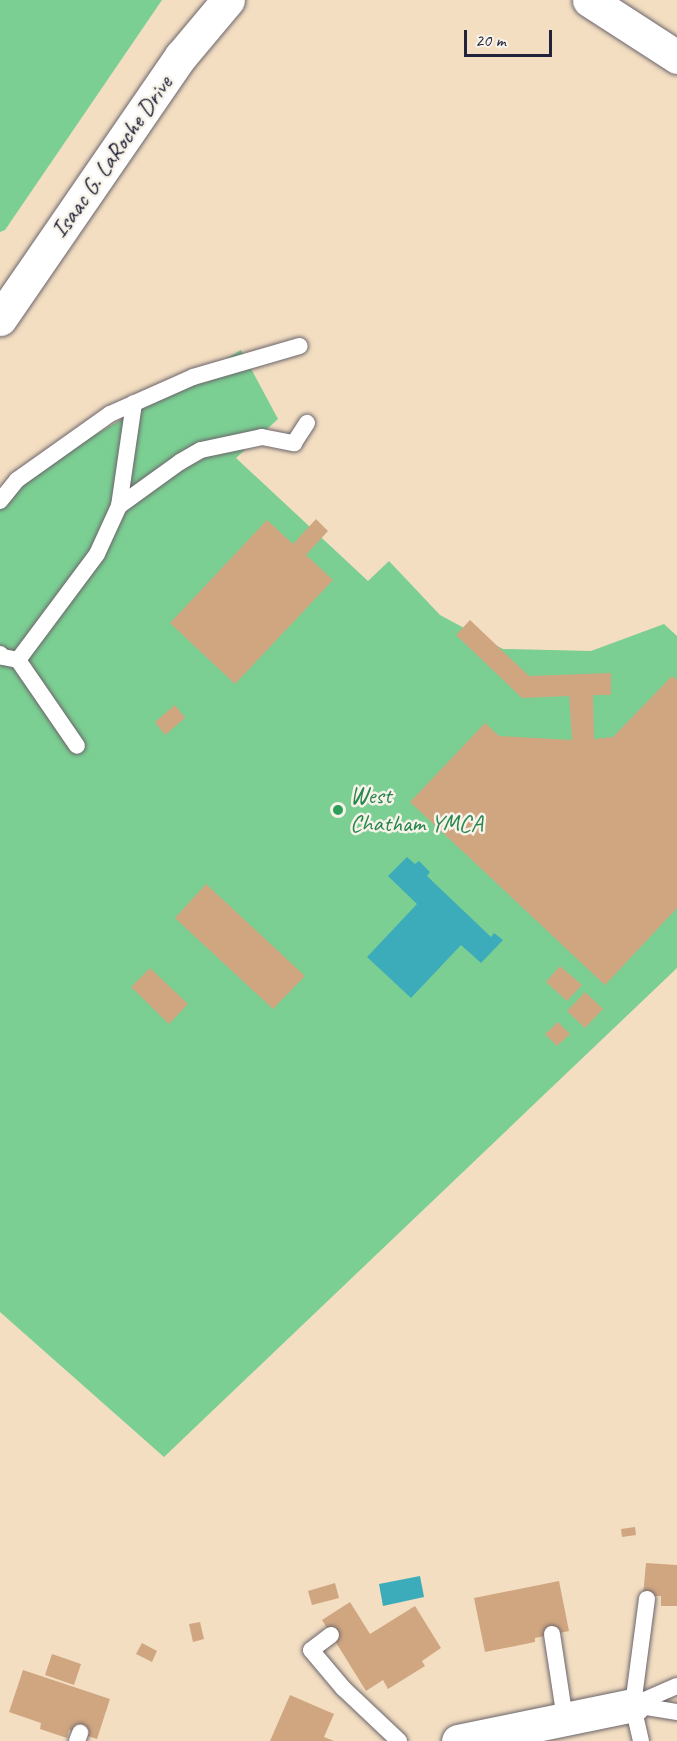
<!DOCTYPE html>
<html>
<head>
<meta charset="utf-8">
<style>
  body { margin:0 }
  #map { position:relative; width:677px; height:1741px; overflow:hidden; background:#f3dec2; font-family:Caveat,sans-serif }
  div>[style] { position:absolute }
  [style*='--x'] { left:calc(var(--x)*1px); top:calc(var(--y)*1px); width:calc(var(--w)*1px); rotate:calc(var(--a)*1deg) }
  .green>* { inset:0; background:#7bcf93 }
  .water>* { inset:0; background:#3dacba }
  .building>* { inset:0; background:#d0a681 }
  .roads { filter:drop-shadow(0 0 2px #6b646a) drop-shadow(0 0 2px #6b646a) }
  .lane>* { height:16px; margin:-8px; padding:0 8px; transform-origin:8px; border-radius:8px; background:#fff }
  .street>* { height:33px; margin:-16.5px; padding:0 16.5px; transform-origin:16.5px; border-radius:16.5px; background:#fff }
  .dots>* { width:16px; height:16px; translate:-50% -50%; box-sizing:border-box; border:3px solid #f7f3e8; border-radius:50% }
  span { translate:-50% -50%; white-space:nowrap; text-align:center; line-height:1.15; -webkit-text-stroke:5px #f7f3e8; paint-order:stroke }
  .street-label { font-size:24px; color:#22223b }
  .leisure-label { font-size:24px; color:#27864d }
  .left { translate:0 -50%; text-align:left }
  .scale { position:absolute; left:464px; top:30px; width:88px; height:27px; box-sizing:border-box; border:3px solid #22223b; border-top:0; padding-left:8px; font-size:18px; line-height:21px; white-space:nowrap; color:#22223b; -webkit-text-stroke:4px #f7f3e8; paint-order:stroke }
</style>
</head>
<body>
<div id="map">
  <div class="green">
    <div style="clip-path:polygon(0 0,162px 0,5px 230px,0 232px)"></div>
    <div style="clip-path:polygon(241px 350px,278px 419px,236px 458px,368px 581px,389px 561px,440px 615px,503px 649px,591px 651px,664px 624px,677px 636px,677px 968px,164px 1457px,0 1312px,0 490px)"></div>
  </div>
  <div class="water">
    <div style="clip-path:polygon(407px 857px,415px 864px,419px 861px,430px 872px,427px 876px,491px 937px,494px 933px,503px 940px,481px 963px,461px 945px,411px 998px,367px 957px,417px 904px,388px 876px)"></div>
    <div style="clip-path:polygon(420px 1576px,424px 1597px,383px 1606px,379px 1584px)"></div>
  </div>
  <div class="building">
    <div style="clip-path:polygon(316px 519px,328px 531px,306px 555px,333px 580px,235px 684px,170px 623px,267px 520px,293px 544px)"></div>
    <div style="clip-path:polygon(470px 620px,529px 676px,611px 673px,611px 695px,593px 695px,594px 739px,613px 737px,672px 676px,677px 680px,677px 908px,605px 985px,410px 802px,485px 723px,499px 736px,572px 740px,569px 696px,522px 698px,456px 635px)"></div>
    <div style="clip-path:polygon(175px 705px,185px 718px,165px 735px,155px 722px)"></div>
    <div style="clip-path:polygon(206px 884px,305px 976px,273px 1009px,175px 918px)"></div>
    <div style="clip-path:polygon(560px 966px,582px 985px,567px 1001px,546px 982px)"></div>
    <div style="clip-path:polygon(150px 968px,188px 1004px,169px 1024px,131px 987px)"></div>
    <div style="clip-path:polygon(585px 992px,603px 1009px,585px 1028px,567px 1011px)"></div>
    <div style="clip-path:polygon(558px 1022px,570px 1034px,557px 1046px,545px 1034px)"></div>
    <div style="clip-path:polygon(635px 1527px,636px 1535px,622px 1537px,621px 1529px)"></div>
    <div style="clip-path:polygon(646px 1563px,677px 1565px,677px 1606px,661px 1606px,661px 1596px,643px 1596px)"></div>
    <div style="clip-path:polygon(559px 1581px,569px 1631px,535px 1638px,535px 1642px,485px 1652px,474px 1598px)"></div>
    <div style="clip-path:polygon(335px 1583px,339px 1598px,312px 1605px,308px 1591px)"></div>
    <div style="clip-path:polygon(350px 1602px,370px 1634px,415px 1606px,441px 1648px,422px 1661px,425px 1666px,388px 1689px,383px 1680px,366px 1691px,322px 1620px)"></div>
    <div style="clip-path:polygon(200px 1622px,204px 1639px,193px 1642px,189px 1624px)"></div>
    <div style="clip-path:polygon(142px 1643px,157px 1651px,152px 1662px,136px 1654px)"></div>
    <div style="clip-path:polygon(52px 1654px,81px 1664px,74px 1685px,45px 1675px)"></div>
    <div style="clip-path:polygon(23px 1670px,110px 1699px,97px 1739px,69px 1730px,67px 1738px,40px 1729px,41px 1723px,9px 1712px)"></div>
    <div style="clip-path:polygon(290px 1695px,334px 1714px,324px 1737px,334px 1741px,270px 1741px)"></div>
  </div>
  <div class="roads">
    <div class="lane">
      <div style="--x:0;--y:501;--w:27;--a:-51"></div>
      <div style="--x:17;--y:480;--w:114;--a:-35.4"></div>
      <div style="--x:110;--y:414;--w:91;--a:-24"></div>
      <div style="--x:193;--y:377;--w:111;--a:-16.2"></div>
      <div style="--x:119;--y:506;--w:75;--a:-35.8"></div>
      <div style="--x:180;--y:462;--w:24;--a:-30"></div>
      <div style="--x:201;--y:450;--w:62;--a:-12"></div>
      <div style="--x:262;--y:437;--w:33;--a:11"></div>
      <div style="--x:294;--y:443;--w:24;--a:-57"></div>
      <div style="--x:0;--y:654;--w:4;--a:45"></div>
      <div style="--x:3;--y:657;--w:15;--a:11"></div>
      <div style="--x:18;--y:660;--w:104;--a:55.5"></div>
      <div style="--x:18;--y:660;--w:132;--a:-53.3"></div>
      <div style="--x:97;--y:554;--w:53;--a:-65.4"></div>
      <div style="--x:119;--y:506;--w:104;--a:-81.7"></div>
      <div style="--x:552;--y:1634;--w:86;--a:81.3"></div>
      <div style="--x:331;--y:1635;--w:25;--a:143"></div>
      <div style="--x:311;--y:1650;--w:50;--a:49.9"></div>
      <div style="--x:343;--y:1688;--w:77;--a:43.4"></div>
      <div style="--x:633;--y:1705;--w:48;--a:-23.4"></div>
      <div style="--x:634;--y:1705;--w:44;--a:9.2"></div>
      <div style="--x:77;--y:1741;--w:9;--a:-69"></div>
      <div style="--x:641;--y:1741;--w:37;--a:-103"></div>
      <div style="--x:633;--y:1705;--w:107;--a:-82.5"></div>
    </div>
    <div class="street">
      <div style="--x:589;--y:0;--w:105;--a:32.9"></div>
      <div style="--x:0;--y:319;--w:319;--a:-55.5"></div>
      <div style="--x:181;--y:56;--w:73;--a:-50"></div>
      <div style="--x:458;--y:1741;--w:179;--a:-11.6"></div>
    </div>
  </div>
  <div class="dots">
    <div style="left:338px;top:810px;background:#2e9e5b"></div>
  </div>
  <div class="street-label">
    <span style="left:112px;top:157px;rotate:-55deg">Isaac G. LaRoche Drive</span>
  </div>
  <div class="leisure-label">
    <span class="left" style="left:350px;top:810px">West<br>Chatham YMCA</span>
  </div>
  <div class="scale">20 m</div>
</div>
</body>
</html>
